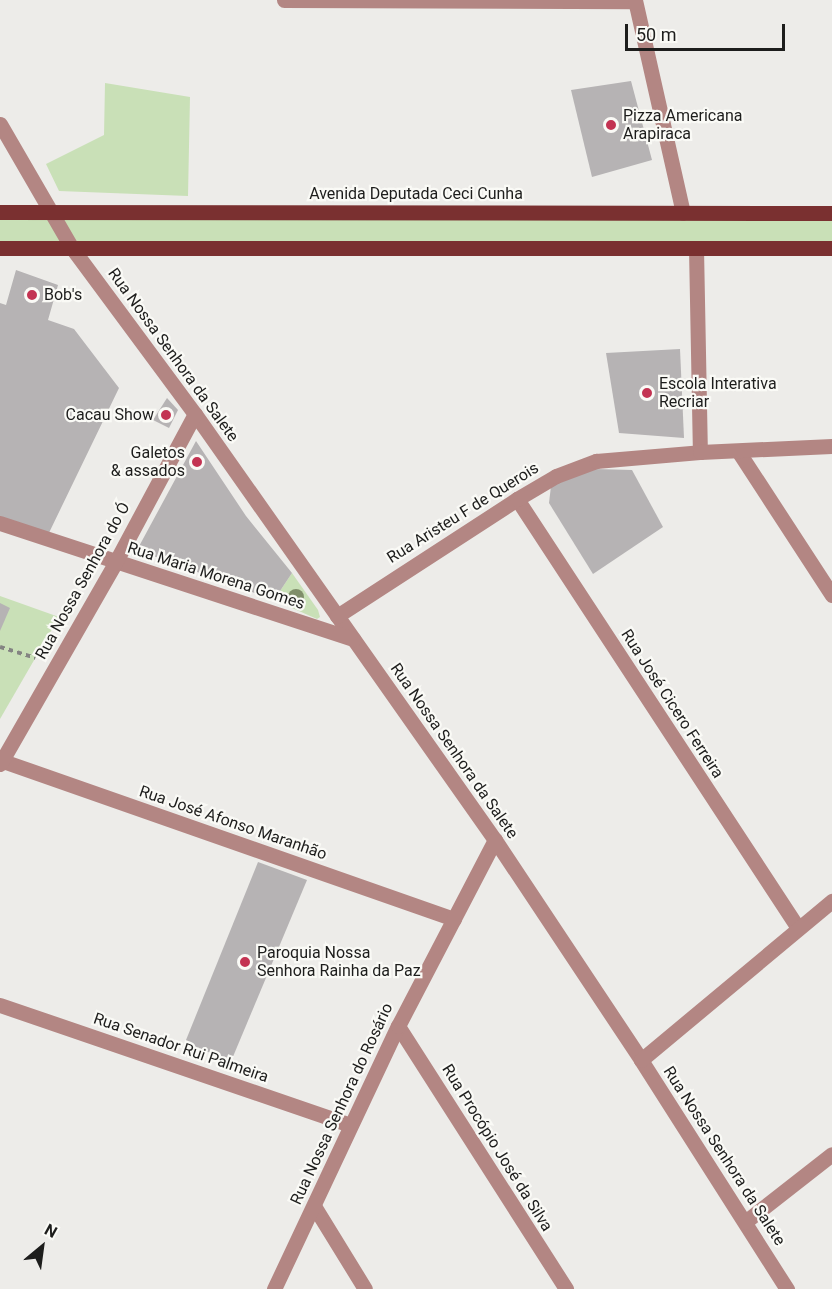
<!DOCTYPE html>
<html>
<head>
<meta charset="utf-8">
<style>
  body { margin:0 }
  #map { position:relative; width:832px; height:1289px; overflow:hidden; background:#edece9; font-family:Roboto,sans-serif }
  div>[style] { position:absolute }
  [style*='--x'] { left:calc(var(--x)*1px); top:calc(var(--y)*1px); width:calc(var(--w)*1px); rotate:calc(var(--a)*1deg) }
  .green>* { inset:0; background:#c9e0b7 }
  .building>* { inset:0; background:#b6b3b4 }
  .path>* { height:4px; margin-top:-2px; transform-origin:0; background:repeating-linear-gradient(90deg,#848482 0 4.5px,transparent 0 9px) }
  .minor>* { height:15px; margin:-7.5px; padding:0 7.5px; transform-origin:7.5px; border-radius:7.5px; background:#b38683 }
  .major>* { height:15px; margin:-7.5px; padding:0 7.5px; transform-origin:7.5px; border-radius:7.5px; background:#7a3030 }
  .trees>* { width:16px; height:16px; margin:-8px; border-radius:50%; background:#808e6a }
  .dots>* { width:16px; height:16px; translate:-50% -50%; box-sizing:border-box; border:3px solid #fafaf6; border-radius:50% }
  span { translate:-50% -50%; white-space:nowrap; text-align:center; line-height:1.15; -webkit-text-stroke:4.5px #fafaf6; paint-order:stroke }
  .poi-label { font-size:16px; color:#1d1d1c }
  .left { translate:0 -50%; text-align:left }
  .right { translate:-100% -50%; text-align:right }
  .street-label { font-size:16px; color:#1d1d1c }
  .north { position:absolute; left:12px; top:1217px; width:60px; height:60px; -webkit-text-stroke:4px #fafaf6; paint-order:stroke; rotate:29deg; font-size:16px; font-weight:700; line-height:24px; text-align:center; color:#1d1d1c }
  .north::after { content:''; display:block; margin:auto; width:21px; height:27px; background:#1d1d1c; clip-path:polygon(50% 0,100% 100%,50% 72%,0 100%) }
  .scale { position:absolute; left:625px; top:24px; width:160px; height:27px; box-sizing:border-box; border:3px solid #1d1d1c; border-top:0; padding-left:8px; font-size:18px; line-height:21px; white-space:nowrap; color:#1d1d1c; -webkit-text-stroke:4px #fafaf6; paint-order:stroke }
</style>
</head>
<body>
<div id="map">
  <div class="green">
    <div style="clip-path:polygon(105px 83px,190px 97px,188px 196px,59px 191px,46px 164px,104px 135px)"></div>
    <div style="clip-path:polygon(0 212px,832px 213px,832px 248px,0 248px)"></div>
    <div style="clip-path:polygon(292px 573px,318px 610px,320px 617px,317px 619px,274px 600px)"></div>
    <div style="clip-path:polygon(0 596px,59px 617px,0 719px)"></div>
  </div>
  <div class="building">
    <div style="clip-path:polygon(631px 81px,652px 160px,592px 177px,571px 90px)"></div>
    <div style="clip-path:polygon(16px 270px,58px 285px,48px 320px,74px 329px,119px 388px,46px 539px,0 523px,0 303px,6px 305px)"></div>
    <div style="clip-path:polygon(680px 349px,684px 438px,619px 433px,606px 353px)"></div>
    <div style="clip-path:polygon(167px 398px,178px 410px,169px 428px,153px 420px)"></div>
    <div style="clip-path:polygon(196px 441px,246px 516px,292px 573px,274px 600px,137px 550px)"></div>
    <div style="clip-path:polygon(595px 469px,632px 470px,663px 527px,593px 574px,549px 503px,551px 486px)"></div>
    <div style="clip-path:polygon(0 603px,10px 608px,0 631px)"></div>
    <div style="clip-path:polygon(258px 862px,307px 880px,232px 1059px,184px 1045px)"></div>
  </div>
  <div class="path">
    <div style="--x:0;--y:647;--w:37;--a:17"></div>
  </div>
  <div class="minor">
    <div style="--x:284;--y:0;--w:351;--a:0.2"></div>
    <div style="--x:635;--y:0;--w:218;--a:77.3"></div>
    <div style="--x:0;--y:124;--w:143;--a:59.9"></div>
    <div style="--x:72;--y:248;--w:207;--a:53.5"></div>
    <div style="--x:195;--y:414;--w:521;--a:54.85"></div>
    <div style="--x:495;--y:840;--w:264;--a:56.4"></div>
    <div style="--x:641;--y:1060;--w:272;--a:57.5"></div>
    <div style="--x:696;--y:248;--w:204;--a:88.9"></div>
    <div style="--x:738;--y:451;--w:172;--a:56.9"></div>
    <div style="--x:517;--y:499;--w:513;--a:56.77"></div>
    <div style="--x:0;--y:523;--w:372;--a:18.2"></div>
    <div style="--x:337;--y:616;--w:215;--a:-33"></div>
    <div style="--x:517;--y:499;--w:45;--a:-30.5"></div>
    <div style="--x:556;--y:476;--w:43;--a:-20.6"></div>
    <div style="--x:596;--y:461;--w:104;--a:-4.9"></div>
    <div style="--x:700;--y:452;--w:132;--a:-2.6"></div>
    <div style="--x:0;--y:760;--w:481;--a:19.3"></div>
    <div style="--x:0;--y:764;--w:232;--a:-60.2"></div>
    <div style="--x:115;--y:563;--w:169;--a:-61.8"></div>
    <div style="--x:0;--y:1005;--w:370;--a:18.9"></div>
    <div style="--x:398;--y:1026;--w:312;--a:57.4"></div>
    <div style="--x:641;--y:1060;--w:249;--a:-39.8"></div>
    <div style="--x:314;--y:1206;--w:97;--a:58.4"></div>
    <div style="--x:745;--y:1222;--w:110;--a:-38"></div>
    <div style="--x:274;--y:1289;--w:291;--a:-64.8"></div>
    <div style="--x:398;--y:1026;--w:210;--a:-62.5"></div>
  </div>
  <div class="major">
    <div style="--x:0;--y:212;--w:832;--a:0.07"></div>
    <div style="--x:0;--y:248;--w:832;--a:0"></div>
  </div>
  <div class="trees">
    <div style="left:296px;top:597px"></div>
  </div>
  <div class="dots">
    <div style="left:611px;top:125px;background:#c33352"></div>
    <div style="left:32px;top:295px;background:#c33352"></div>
    <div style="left:647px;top:393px;background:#c33352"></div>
    <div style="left:166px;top:415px;background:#c33352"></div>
    <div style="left:197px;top:462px;background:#c33352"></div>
    <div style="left:245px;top:962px;background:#c33352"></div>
  </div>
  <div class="poi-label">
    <span class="left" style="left:623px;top:125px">Pizza Americana<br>Arapiraca</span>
    <span class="left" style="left:44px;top:295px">Bob's</span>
    <span class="left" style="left:659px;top:393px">Escola Interativa<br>Recriar</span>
    <span class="right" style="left:154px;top:415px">Cacau Show</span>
    <span class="right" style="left:185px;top:462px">Galetos<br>&amp; assados</span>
    <span class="left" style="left:257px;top:962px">Paroquia Nossa<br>Senhora Rainha da Paz</span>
  </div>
  <div class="street-label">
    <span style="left:416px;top:194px">Avenida Deputada Ceci Cunha</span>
    <span style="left:173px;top:355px;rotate:54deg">Rua Nossa Senhora da Salete</span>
    <span style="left:463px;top:513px;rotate:-32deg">Rua Aristeu F de Querois</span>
    <span style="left:216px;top:576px;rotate:18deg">Rua Maria Morena Gomes</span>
    <span style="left:83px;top:581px;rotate:-61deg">Rua Nossa Senhora do Ó</span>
    <span style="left:672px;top:704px;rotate:57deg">Rua José Cicero Ferreira</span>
    <span style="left:454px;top:751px;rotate:55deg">Rua Nossa Senhora da Salete</span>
    <span style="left:233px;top:823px;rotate:19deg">Rua José Afonso Maranhão</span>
    <span style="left:181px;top:1048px;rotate:19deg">Rua Senador Rui Palmeira</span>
    <span style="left:342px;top:1104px;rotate:-65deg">Rua Nossa Senhora do Rosário</span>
    <span style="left:497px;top:1148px;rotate:58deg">Rua Procópio José da Silva</span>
    <span style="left:724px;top:1156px;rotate:57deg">Rua Nossa Senhora da Salete</span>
  </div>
  <div class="north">N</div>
  <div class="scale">50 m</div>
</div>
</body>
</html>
